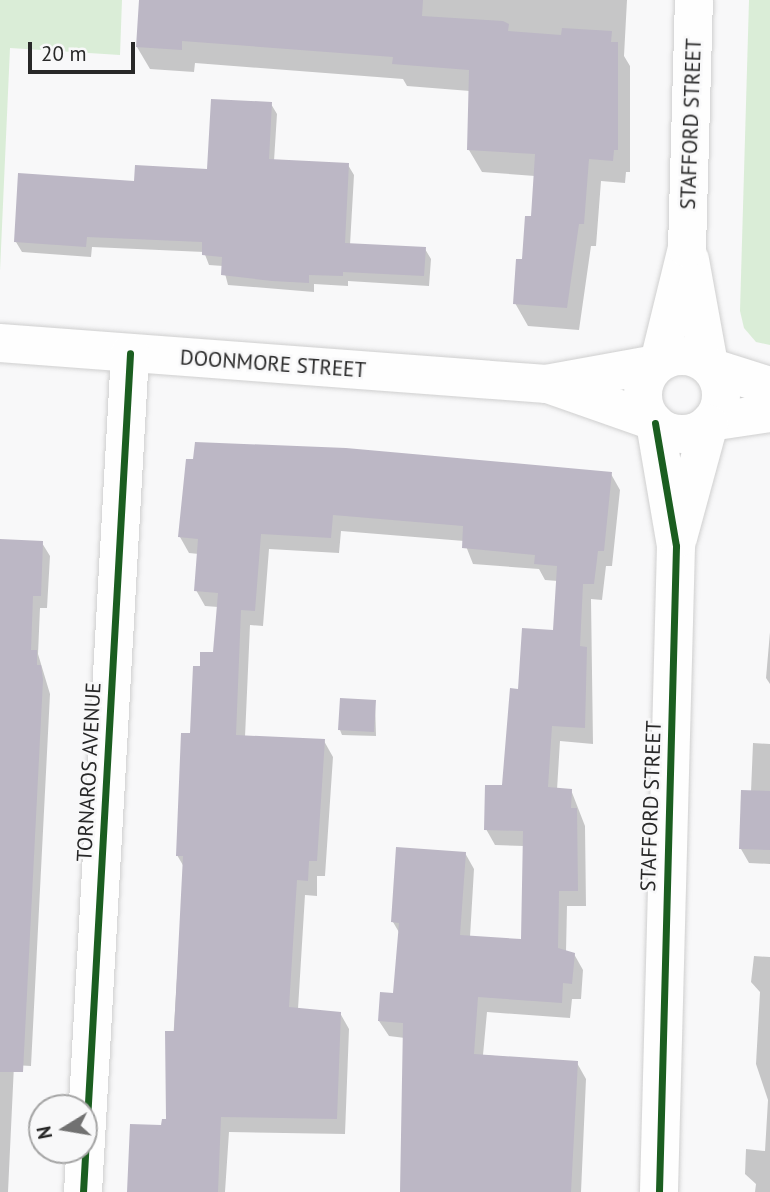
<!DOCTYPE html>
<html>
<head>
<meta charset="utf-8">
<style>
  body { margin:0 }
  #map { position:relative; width:770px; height:1192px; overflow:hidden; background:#f8f8f9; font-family:"PT Sans",sans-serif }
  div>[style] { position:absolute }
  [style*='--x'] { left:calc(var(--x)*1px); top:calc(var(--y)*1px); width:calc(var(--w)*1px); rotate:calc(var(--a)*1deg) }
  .green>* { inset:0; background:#daedd7 }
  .shadow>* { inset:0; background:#0003 }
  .building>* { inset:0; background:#bcb7c5 }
  .roads { filter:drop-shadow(0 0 2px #cfcfcf) drop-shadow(0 0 2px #cfcfcf) }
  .minor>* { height:38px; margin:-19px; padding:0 19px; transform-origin:19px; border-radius:19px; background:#fefefe }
  .minor>.ring { margin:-19px; padding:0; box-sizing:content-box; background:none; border:38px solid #fefefe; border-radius:50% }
  .cycleway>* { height:7px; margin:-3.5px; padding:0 3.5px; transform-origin:3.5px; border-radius:3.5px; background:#1b5e20 }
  span { translate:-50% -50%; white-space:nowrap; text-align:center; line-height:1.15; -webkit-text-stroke:5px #f8f8f9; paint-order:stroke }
  .street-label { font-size:21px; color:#282828 }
  .north { position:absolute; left:28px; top:1094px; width:70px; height:70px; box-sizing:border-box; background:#f8f8f9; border:2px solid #a5a5a5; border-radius:50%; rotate:259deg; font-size:19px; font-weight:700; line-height:28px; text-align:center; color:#282828 }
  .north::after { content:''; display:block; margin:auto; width:24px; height:32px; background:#717171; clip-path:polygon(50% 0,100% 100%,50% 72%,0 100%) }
  .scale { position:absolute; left:28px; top:42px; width:107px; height:32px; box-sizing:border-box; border:4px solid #282828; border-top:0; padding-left:9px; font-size:21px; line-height:24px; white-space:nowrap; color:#282828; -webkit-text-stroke:5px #f8f8f9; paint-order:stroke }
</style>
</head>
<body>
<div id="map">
  <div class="green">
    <div style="clip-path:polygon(0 0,122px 0,120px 55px,10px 48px,0 271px)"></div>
    <div style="clip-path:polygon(749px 0,770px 0,770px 345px,756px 342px,744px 328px,740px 311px)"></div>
  </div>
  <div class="shadow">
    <div style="clip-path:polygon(141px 0,627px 0,624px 56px,630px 66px,630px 172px,626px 172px,625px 183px,601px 181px,596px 246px,591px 246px,579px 330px,528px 326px,515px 303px,533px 218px,535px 176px,482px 172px,469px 150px,470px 91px,407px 86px,403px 79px,195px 63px,194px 72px,150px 69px,137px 47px)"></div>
    <div style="clip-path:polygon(271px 104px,277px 114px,274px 161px,348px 165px,354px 175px,350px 245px,425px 249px,431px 259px,429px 286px,348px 281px,348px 286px,314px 284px,314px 292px,228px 285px,223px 266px,209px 265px,204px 252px,92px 247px,91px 257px,22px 252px,16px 242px,135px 183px,208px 171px)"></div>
    <div style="clip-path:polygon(611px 474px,620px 490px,612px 566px,606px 566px,602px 600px,591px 599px,593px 744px,560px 741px,557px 790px,571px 790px,585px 826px,586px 906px,567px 906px,566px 952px,574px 954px,583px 970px,581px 999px,572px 999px,570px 1018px,487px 1012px,483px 1055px,577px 1063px,586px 1079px,581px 1192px,401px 1192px,405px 1038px,389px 1036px,379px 1021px,395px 995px,400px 934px,393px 922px,465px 853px,474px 869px,470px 937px,522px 941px,524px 846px,495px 845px,486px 829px,503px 787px,520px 691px,554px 632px,558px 581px,545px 580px,539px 569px,473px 564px,464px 541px,341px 531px,339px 553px,269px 549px,263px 626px,250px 625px,245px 737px,324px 741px,333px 757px,325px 876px,317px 876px,317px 896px,305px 895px,298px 1009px,340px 1013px,349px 1029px,345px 1134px,229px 1132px,225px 1192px,128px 1192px,168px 1121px,184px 867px,177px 855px,201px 668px,214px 654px,218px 607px,205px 606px,196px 590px,199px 554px,189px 553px,180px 537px)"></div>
    <div style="clip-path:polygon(0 541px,42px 543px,50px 556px,47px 608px,40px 608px,38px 654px,50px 694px,31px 1066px,14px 1065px,8px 1192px,0 1192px)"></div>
    <div style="clip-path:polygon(770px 632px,770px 684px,766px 678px)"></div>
    <div style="clip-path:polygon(375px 702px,376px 736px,342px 735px,340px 730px)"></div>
    <div style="clip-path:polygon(753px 743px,770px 744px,770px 864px,749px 863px,741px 849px,751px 792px)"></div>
    <div style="clip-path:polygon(754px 956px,770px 957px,770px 1192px,755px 1192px,756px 1184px,745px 1174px,746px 1149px,765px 1151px,768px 1100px,756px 1064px,760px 992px,751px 982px)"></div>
  </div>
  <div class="building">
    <div style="clip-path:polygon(139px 0,423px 0,422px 16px,503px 21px,509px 24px,508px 31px,561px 35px,562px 28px,612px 31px,611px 42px,618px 42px,618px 150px,614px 150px,613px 161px,589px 159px,584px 224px,579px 224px,567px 308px,513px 304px,516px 259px,522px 259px,525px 216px,531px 216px,535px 154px,467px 150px,469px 70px,392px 64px,393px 57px,182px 41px,182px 50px,136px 47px)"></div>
    <div style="clip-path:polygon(211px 99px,272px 102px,269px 159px,349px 163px,345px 243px,426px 247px,424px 276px,343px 272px,343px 276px,309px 275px,309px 283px,272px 281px,221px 275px,222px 257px,202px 255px,202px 242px,87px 237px,86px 247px,14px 242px,18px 173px,134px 181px,135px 165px,207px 169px)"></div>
    <div style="clip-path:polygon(195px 442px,346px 448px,612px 472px,604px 551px,598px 551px,594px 584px,583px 584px,580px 646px,587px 647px,585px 728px,552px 726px,548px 787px,572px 789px,571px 808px,577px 808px,578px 891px,559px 891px,558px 948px,575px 953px,572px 984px,563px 983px,562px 1003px,478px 997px,474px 1054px,578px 1061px,571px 1192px,400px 1192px,403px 1023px,378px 1021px,380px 992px,393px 993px,399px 923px,391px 922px,396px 847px,466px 852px,460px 935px,521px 939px,523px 831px,484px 830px,485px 785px,502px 785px,510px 688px,518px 689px,522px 628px,553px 630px,557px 566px,534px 564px,535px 555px,462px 548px,463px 526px,333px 515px,331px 538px,261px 534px,255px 611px,241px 610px,236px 735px,325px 739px,317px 861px,309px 861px,308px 881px,297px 880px,289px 1007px,341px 1012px,337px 1119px,221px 1117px,218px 1192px,127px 1192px,130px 1124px,161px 1125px,162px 1119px,166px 1119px,165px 1031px,174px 1031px,183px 856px,176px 856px,181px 733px,190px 733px,193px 666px,200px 666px,200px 652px,213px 652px,218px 593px,194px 591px,198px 539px,178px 537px,186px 459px,193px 459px)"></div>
    <div style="clip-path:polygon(0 539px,43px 541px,41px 596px,33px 596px,31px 650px,37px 650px,37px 665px,41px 665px,43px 680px,23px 1072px,0 1072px)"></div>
    <div style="clip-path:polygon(340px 698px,376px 700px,374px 732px,338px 730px)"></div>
    <div style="clip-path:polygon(741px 790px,770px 791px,770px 850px,739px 849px)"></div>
  </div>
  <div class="roads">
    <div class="minor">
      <div style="--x:690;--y:260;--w:107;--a:79.7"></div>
      <div style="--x:0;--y:343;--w:548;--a:4.29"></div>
      <div style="--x:546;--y:384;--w:112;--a:-10.3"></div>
      <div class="ring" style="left:643px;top:356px;width:40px;height:40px"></div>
      <div style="--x:659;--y:362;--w:117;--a:-76.2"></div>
      <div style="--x:687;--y:248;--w:248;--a:-88.4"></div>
      <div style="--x:710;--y:367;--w:63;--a:17.6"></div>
      <div style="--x:548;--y:384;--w:111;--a:19.4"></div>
      <div style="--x:710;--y:422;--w:61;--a:-8.5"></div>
      <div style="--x:655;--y:423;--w:125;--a:80.3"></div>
      <div style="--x:676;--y:546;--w:646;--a:91.51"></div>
      <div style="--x:678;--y:538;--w:118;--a:-74.8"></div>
      <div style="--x:83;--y:1192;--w:840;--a:-86.79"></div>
    </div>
  </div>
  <div class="cycleway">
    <div style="--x:655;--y:423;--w:125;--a:80.3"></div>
    <div style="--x:676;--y:546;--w:646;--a:91.51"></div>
    <div style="--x:83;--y:1192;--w:840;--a:-86.79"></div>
  </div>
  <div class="street-label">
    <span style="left:691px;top:124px;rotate:-88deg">STAFFORD STREET</span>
    <span style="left:273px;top:364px;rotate:4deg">DOONMORE STREET</span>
    <span style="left:89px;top:772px;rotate:-87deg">TORNAROS AVENUE</span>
    <span style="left:651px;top:806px;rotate:-88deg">STAFFORD STREET</span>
  </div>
  <div class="north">N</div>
  <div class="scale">20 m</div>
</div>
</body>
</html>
